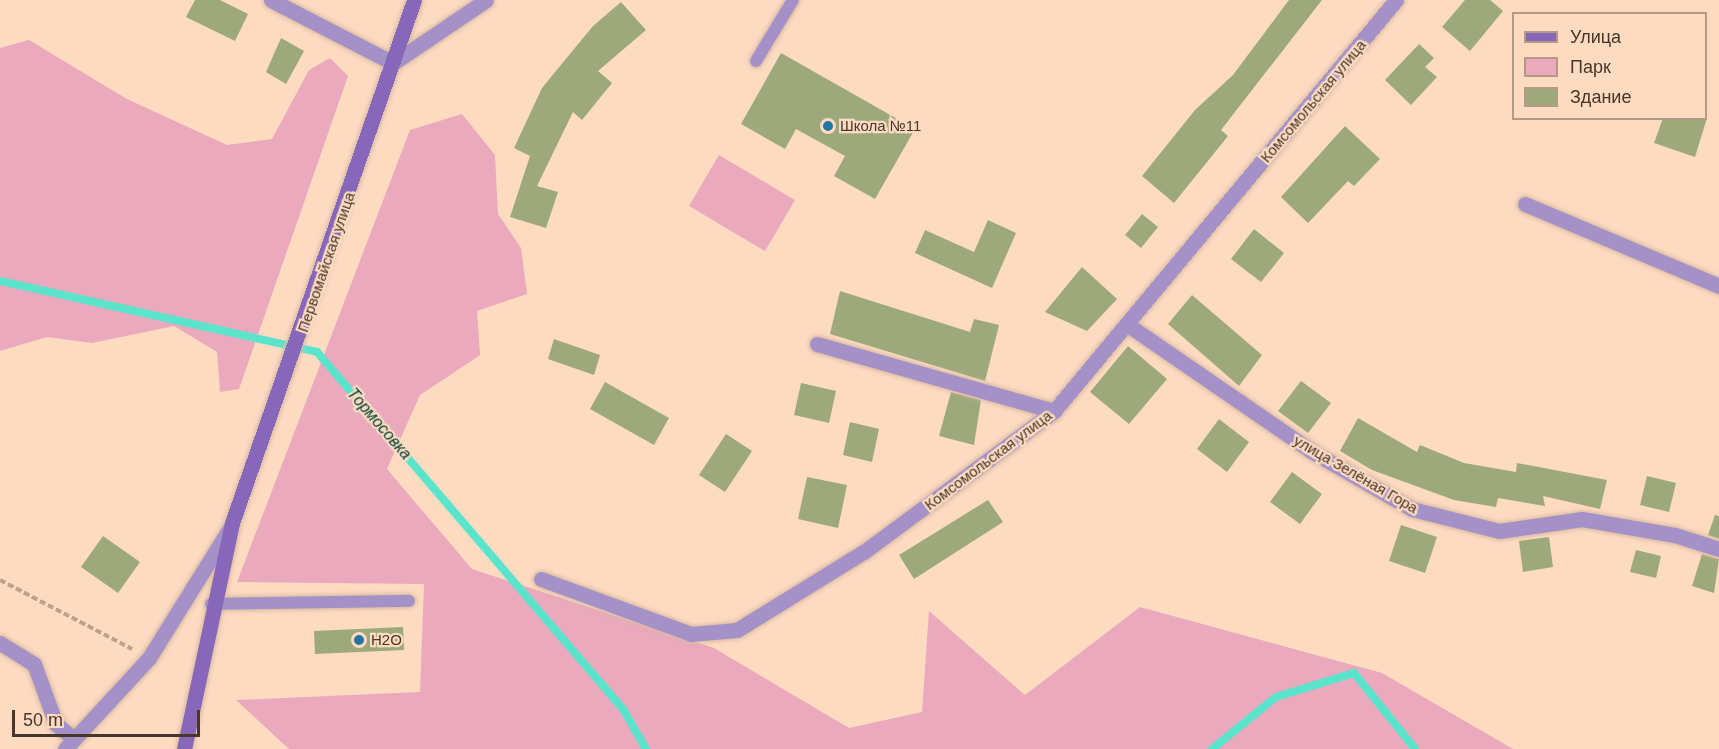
<!DOCTYPE html>
<html>
<head>
<meta charset="utf-8">
<style>
  body { margin:0 }
  #map { position:relative; width:1719px; height:749px; overflow:hidden; background:#fddbc1; font-family:Helvetica,sans-serif }
  div>[style] { position:absolute }
  [style*='--x'] { left:calc(var(--x)*1px); top:calc(var(--y)*1px); width:calc(var(--w)*1px); rotate:calc(var(--a)*1deg) }
  .green>* { inset:0; background:#eaa9bc }
  .stream>* { height:8px; margin:-4px; padding:0 4px; transform-origin:4px; border-radius:4px; background:#5ae4cc }
  .building>* { inset:0; background:#9da97b }
  .path>* { height:4px; margin-top:-2px; transform-origin:0; background:repeating-linear-gradient(90deg,#bea28c 0 6px,transparent 0 9px) }
  .roads { filter:drop-shadow(0 0 2px #d9baa3) drop-shadow(0 0 2px #d9baa3) }
  .lane>* { height:12px; margin:-6px; padding:0 6px; transform-origin:6px; border-radius:6px; background:#a491c8 }
  .street>* { height:15px; margin:-7.5px; padding:0 7.5px; transform-origin:7.5px; border-radius:7.5px; background:#a491c8 }
  .secondary>* { height:15px; margin:-7.5px; padding:0 7.5px; transform-origin:7.5px; border-radius:7.5px; background:#8667b9 }
  .dots>* { width:16px; height:16px; translate:-50% -50%; box-sizing:border-box; border:3px solid #fddbc1; border-radius:50% }
  span { translate:-50% -50%; white-space:nowrap; text-align:center; line-height:1.15; -webkit-text-stroke:4.5px #fddbc1; paint-order:stroke }
  .street-label { font-size:15px; color:#473629 }
  .poi-label { font-size:15px; color:#473629 }
  .left { translate:0 -50%; text-align:left }
  .water-label { font-size:16px; color:#004138; font-style:italic }
  .legend { position:absolute; left:1512px; top:12px; width:195px; height:108px; box-sizing:border-box; background:#fddbc1; border:2px solid #b49984; margin:0; padding:8px 10px; list-style:none; font-size:18px; color:#473629 }
  .legend li { display:flex; align-items:center; gap:12px; height:30px }
  .legend b { width:30px; border:2px solid #b49984 }
  .scale { position:absolute; left:12px; top:710px; width:188px; height:27px; box-sizing:border-box; border:3px solid #473629; border-top:0; padding-left:8px; font-size:18px; line-height:21px; white-space:nowrap; color:#473629; -webkit-text-stroke:4px #fddbc1; paint-order:stroke }
</style>
</head>
<body>
<div id="map">
  <div class="green">
    <div style="clip-path:polygon(29px 40px,127px 99px,227px 145px,272px 139px,309px 70px,330px 58px,348px 76px,239px 389px,220px 392px,217px 352px,174px 326px,92px 343px,47px 337px,0 351px,0 48px)"></div>
    <div style="clip-path:polygon(462px 114px,495px 155px,498px 214px,521px 248px,527px 294px,477px 311px,480px 355px,420px 395px,387px 469px,472px 569px,714px 648px,849px 728px,922px 712px,929px 611px,1025px 695px,1140px 607px,1382px 673px,1513px 749px,289px 749px,236px 700px,420px 692px,424px 584px,237px 582px,410px 130px)"></div>
    <div style="clip-path:polygon(719px 155px,795px 200px,765px 251px,689px 206px)"></div>
  </div>
  <div class="stream">
    <div style="--x:0;--y:281;--w:325;--a:12.6"></div>
    <div style="--x:317;--y:352;--w:470;--a:49.4"></div>
    <div style="--x:623;--y:709;--w:46;--a:60.1"></div>
    <div style="--x:1212;--y:749;--w:82;--a:-39.1"></div>
    <div style="--x:1276;--y:697;--w:82;--a:-17.1"></div>
    <div style="--x:1354;--y:673;--w:97;--a:51.2"></div>
  </div>
  <div class="building">
    <div style="clip-path:polygon(195px 0,220px 0,248px 14px,235px 41px,186px 17px)"></div>
    <div style="clip-path:polygon(1289px 0,1322px 0,1221px 130px,1228px 136px,1174px 203px,1142px 176px,1195px 110px,1233px 75px)"></div>
    <div style="clip-path:polygon(1465px 0,1490px 0,1503px 11px,1470px 51px,1442px 27px)"></div>
    <div style="clip-path:polygon(621px 2px,646px 30px,598px 71px,612px 83px,582px 120px,573px 112px,537px 186px,558px 192px,546px 228px,510px 217px,530px 156px,514px 148px,542px 88px,593px 26px)"></div>
    <div style="clip-path:polygon(281px 38px,304px 51px,286px 84px,266px 72px)"></div>
    <div style="clip-path:polygon(1419px 44px,1434px 58px,1425px 67px,1437px 77px,1411px 105px,1385px 80px)"></div>
    <div style="clip-path:polygon(781px 53px,915px 129px,875px 199px,834px 176px,845px 156px,796px 129px,785px 149px,741px 124px)"></div>
    <div style="clip-path:polygon(1663px 118px,1707px 118px,1695px 157px,1654px 143px)"></div>
    <div style="clip-path:polygon(1345px 126px,1380px 159px,1354px 186px,1348px 181px,1308px 223px,1281px 197px)"></div>
    <div style="clip-path:polygon(1142px 214px,1158px 227px,1141px 248px,1125px 235px)"></div>
    <div style="clip-path:polygon(988px 220px,1016px 233px,992px 288px,915px 253px,925px 230px,974px 252px)"></div>
    <div style="clip-path:polygon(1254px 229px,1284px 253px,1261px 282px,1231px 259px)"></div>
    <div style="clip-path:polygon(1082px 267px,1117px 299px,1087px 331px,1045px 312px)"></div>
    <div style="clip-path:polygon(840px 291px,970px 332px,974px 319px,999px 325px,985px 381px,830px 334px)"></div>
    <div style="clip-path:polygon(1192px 295px,1262px 355px,1239px 386px,1168px 324px)"></div>
    <div style="clip-path:polygon(554px 339px,600px 355px,594px 375px,548px 359px)"></div>
    <div style="clip-path:polygon(1128px 346px,1167px 379px,1129px 424px,1090px 392px)"></div>
    <div style="clip-path:polygon(1301px 381px,1331px 403px,1308px 433px,1278px 411px)"></div>
    <div style="clip-path:polygon(605px 382px,669px 418px,654px 445px,590px 409px)"></div>
    <div style="clip-path:polygon(801px 383px,836px 391px,829px 423px,794px 415px)"></div>
    <div style="clip-path:polygon(951px 392px,981px 400px,974px 445px,939px 436px)"></div>
    <div style="clip-path:polygon(1358px 418px,1417px 452px,1420px 445px,1464px 463px,1516px 472px,1517px 463px,1607px 480px,1600px 509px,1543px 496px,1545px 506px,1498px 498px,1496px 507px,1454px 500px,1372px 470px,1340px 451px)"></div>
    <div style="clip-path:polygon(1219px 419px,1249px 442px,1227px 472px,1197px 449px)"></div>
    <div style="clip-path:polygon(850px 422px,879px 429px,872px 462px,843px 455px)"></div>
    <div style="clip-path:polygon(726px 434px,752px 451px,725px 492px,699px 475px)"></div>
    <div style="clip-path:polygon(1292px 472px,1322px 494px,1300px 524px,1270px 502px)"></div>
    <div style="clip-path:polygon(1647px 476px,1676px 483px,1669px 512px,1640px 505px)"></div>
    <div style="clip-path:polygon(807px 477px,847px 485px,838px 528px,798px 519px)"></div>
    <div style="clip-path:polygon(988px 500px,1003px 522px,914px 579px,899px 555px)"></div>
    <div style="clip-path:polygon(1715px 515px,1719px 516px,1719px 539px,1708px 535px)"></div>
    <div style="clip-path:polygon(1401px 525px,1437px 537px,1425px 573px,1389px 561px)"></div>
    <div style="clip-path:polygon(103px 536px,140px 562px,118px 593px,81px 567px)"></div>
    <div style="clip-path:polygon(1549px 537px,1553px 567px,1523px 572px,1519px 541px)"></div>
    <div style="clip-path:polygon(1636px 550px,1661px 556px,1656px 578px,1630px 572px)"></div>
    <div style="clip-path:polygon(1702px 554px,1719px 559px,1714px 593px,1692px 586px)"></div>
    <div style="clip-path:polygon(403px 627px,404px 650px,315px 654px,314px 631px)"></div>
  </div>
  <div class="path">
    <div style="--x:0;--y:580;--w:149;--a:27.6"></div>
  </div>
  <div class="roads">
    <div class="lane">
      <div style="--x:756;--y:61;--w:71;--a:-58.8"></div>
      <div style="--x:211;--y:604;--w:198;--a:-0.9"></div>
    </div>
    <div class="street">
      <div style="--x:271;--y:0;--w:137;--a:27.3"></div>
      <div style="--x:393;--y:63;--w:112;--a:-34.1"></div>
      <div style="--x:1525;--y:204;--w:211;--a:22.9"></div>
      <div style="--x:1128;--y:325;--w:222;--a:34.5"></div>
      <div style="--x:1311;--y:451;--w:116;--a:29.9"></div>
      <div style="--x:1412;--y:509;--w:90;--a:14.2"></div>
      <div style="--x:1499;--y:531;--w:84;--a:-8.2"></div>
      <div style="--x:1582;--y:519;--w:94;--a:9.8"></div>
      <div style="--x:1675;--y:535;--w:46;--a:17.7"></div>
      <div style="--x:817;--y:344;--w:246;--a:15.8"></div>
      <div style="--x:541;--y:579;--w:160;--a:20.1"></div>
      <div style="--x:691;--y:634;--w:46;--a:-5"></div>
      <div style="--x:737;--y:630;--w:150;--a:-31.7"></div>
      <div style="--x:865;--y:551;--w:235;--a:-36.5"></div>
      <div style="--x:1054;--y:411;--w:535;--a:-50.24"></div>
      <div style="--x:0;--y:643;--w:40;--a:32"></div>
      <div style="--x:34;--y:664;--w:64;--a:69.9"></div>
      <div style="--x:56;--y:724;--w:23;--a:40"></div>
      <div style="--x:65;--y:749;--w:124;--a:-47.3"></div>
      <div style="--x:149;--y:658;--w:153;--a:-58.1"></div>
    </div>
    <div class="secondary">
      <div style="--x:184;--y:749;--w:231;--a:-78"></div>
      <div style="--x:232;--y:523;--w:554;--a:-70.81"></div>
    </div>
  </div>
  <div class="dots">
    <div style="left:828px;top:126px;background:#2275a5"></div>
    <div style="left:359px;top:640px;background:#2275a5"></div>
  </div>
  <div class="street-label">
    <span style="left:1313px;top:101px;rotate:-50deg">Комсомольская улица</span>
    <span style="left:326px;top:262px;rotate:-71deg">Первомайская улица</span>
    <span style="left:988px;top:460px;rotate:-37deg">Комсомольская улица</span>
    <span style="left:1356px;top:474px;rotate:30deg">улица Зелёная Гора</span>
  </div>
  <div class="poi-label">
    <span class="left" style="left:840px;top:126px">Школа №11</span>
    <span class="left" style="left:371px;top:640px">H2O</span>
  </div>
  <div class="water-label">
    <span style="left:379px;top:424px;rotate:49deg">Тормосовка</span>
  </div>
  <ul class="legend">
  <li><b style="height:8px;background:#8667b9"></b>Улица</li>
  <li><b style="height:16px;background:#eaa9bc"></b>Парк</li>
  <li><b style="height:16px;background:#9da97b"></b>Здание</li>
  </ul>
  <div class="scale">50 m</div>
</div>
</body>
</html>
